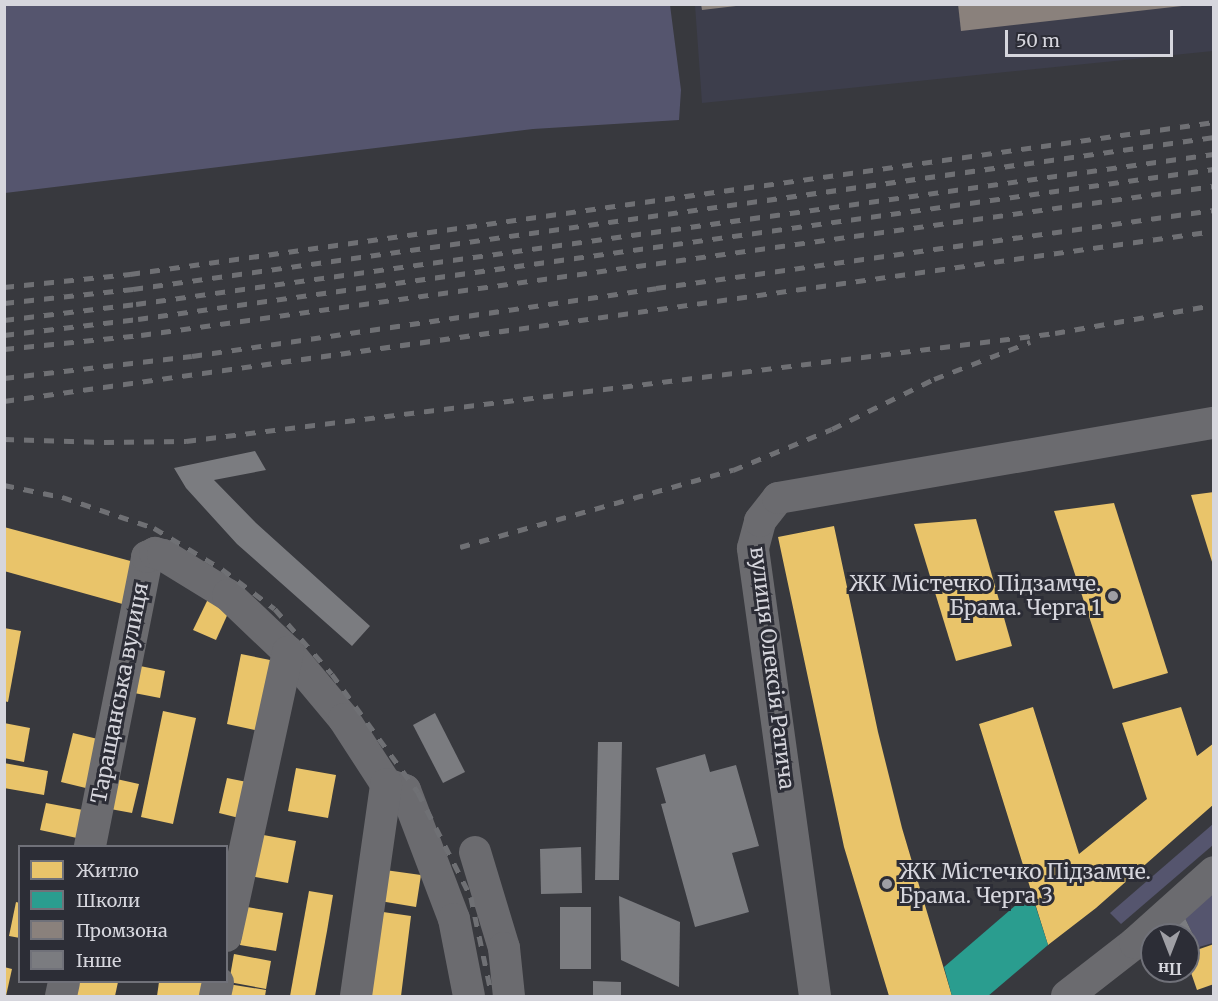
<!DOCTYPE html>
<html>
<head>
<meta charset="utf-8">
<style>
  body { margin:0 }
  #map { position:relative; width:1218px; height:1001px; overflow:hidden; background:#38393e; font-family:Merriweather,serif }
  div>[style] { position:absolute }
  [style*='--x'] { left:calc(var(--x)*1px); top:calc(var(--y)*1px); width:calc(var(--w)*1px); rotate:calc(var(--a)*1deg) }
  .built>* { inset:0; background:#3d3e4c }
  .green>* { inset:0; background:#55556e }
  .homes>* { inset:0; background:#e9c46a }
  .schools>* { inset:0; background:#2a9d8f }
  .industry>* { inset:0; background:#8a817c }
  .building>* { inset:0; background:#7b7c80 }
  .minor>* { height:32px; margin:-16px; padding:0 16px; transform-origin:16px; border-radius:16px; background:#6b6b6f }
  .rail>* { height:4.5px; margin-top:-2.25px; transform-origin:0; background:repeating-linear-gradient(90deg,#6f7074 0 10px,transparent 0 20px) }
  .dots>* { width:16px; height:16px; translate:-50% -50%; box-sizing:border-box; border:3px solid #2c2d36; border-radius:50% }
  span { translate:-50% -50%; white-space:nowrap; text-align:center; line-height:1.15; -webkit-text-stroke:6px #2c2d36; paint-order:stroke }
  .poi-label { font-size:21px; color:#d6d6dd }
  .right { translate:-100% -50%; text-align:right }
  .left { translate:0 -50%; text-align:left }
  .street-label { font-size:21px; color:#d6d6dd }
  .frame { position:absolute; inset:0; border:6px solid #d6d6dd; pointer-events:none }
  .legend { position:absolute; left:18px; top:845px; width:210px; height:138px; box-sizing:border-box; background:#2c2d36; border:2px solid #707179; margin:0; padding:8px 10px; list-style:none; font-size:18px; color:#d6d6dd }
  .legend li { display:flex; align-items:center; gap:12px; height:30px }
  .legend b { width:30px; border:2px solid #707179 }
  .north { position:absolute; left:1140px; top:923px; width:60px; height:60px; box-sizing:border-box; background:#2c2d36; border:2px solid #707179; border-radius:50%; rotate:180deg; font-size:16px; font-weight:700; line-height:24px; text-align:center; color:#d6d6dd }
  .north::after { content:''; display:block; margin:auto; width:21px; height:27px; background:#9f9fa5; clip-path:polygon(50% 0,100% 100%,50% 72%,0 100%) }
  .scale { position:absolute; left:1005px; top:30px; width:168px; height:27px; box-sizing:border-box; border:3px solid #d6d6dd; border-top:0; padding-left:8px; font-size:18px; line-height:21px; white-space:nowrap; color:#d6d6dd; -webkit-text-stroke:4px #2c2d36; paint-order:stroke }
</style>
</head>
<body>
<div id="map">
  <div class="built">
    <div style="clip-path:polygon(695px 5px,1213px 5px,1213px 51px,702px 103px)"></div>
  </div>
  <div class="green">
    <div style="clip-path:polygon(4px 5px,670px 5px,681px 90px,679px 120px,533px 129px,5px 193px)"></div>
    <div style="clip-path:polygon(1213px 824px,1213px 845px,1121px 924px,1110px 913px)"></div>
    <div style="clip-path:polygon(1213px 893px,1213px 943px,1199px 947px,1185px 918px)"></div>
  </div>
  <div class="homes">
    <div style="clip-path:polygon(1214px 492px,1214px 565px,1213px 565px,1191px 495px)"></div>
    <div style="clip-path:polygon(1114px 503px,1168px 673px,1113px 689px,1054px 511px)"></div>
    <div style="clip-path:polygon(976px 519px,1012px 646px,956px 661px,914px 524px)"></div>
    <div style="clip-path:polygon(834px 526px,878px 732px,902px 828px,952px 996px,889px 996px,844px 847px,778px 537px)"></div>
    <div style="clip-path:polygon(4px 527px,138px 563px,126px 605px,4px 571px)"></div>
    <div style="clip-path:polygon(208px 599px,230px 609px,216px 640px,193px 630px)"></div>
    <div style="clip-path:polygon(4px 628px,21px 631px,8px 702px,4px 701px)"></div>
    <div style="clip-path:polygon(241px 654px,275px 661px,260px 731px,227px 724px)"></div>
    <div style="clip-path:polygon(135px 665px,165px 671px,160px 698px,129px 692px)"></div>
    <div style="clip-path:polygon(1033px 707px,1079px 854px,1147px 799px,1122px 723px,1181px 707px,1197px 756px,1214px 743px,1214px 804px,1096px 908px,1048px 945px,979px 724px)"></div>
    <div style="clip-path:polygon(163px 711px,196px 718px,173px 824px,141px 817px)"></div>
    <div style="clip-path:polygon(4px 723px,30px 728px,24px 762px,4px 758px)"></div>
    <div style="clip-path:polygon(73px 733px,106px 741px,94px 790px,61px 782px)"></div>
    <div style="clip-path:polygon(4px 763px,48px 771px,44px 795px,4px 788px)"></div>
    <div style="clip-path:polygon(296px 768px,336px 775px,328px 818px,288px 811px)"></div>
    <div style="clip-path:polygon(112px 778px,139px 784px,132px 813px,105px 808px)"></div>
    <div style="clip-path:polygon(227px 778px,247px 782px,239px 818px,219px 813px)"></div>
    <div style="clip-path:polygon(46px 803px,83px 810px,77px 838px,40px 830px)"></div>
    <div style="clip-path:polygon(258px 834px,296px 841px,288px 883px,250px 876px)"></div>
    <div style="clip-path:polygon(385px 870px,421px 875px,416px 907px,380px 901px)"></div>
    <div style="clip-path:polygon(309px 891px,333px 895px,327px 931px,315px 996px,290px 996px)"></div>
    <div style="clip-path:polygon(16px 902px,20px 903px,20px 938px,9px 936px)"></div>
    <div style="clip-path:polygon(247px 907px,283px 913px,276px 951px,240px 945px)"></div>
    <div style="clip-path:polygon(376px 911px,411px 916px,401px 996px,365px 996px)"></div>
    <div style="clip-path:polygon(1214px 944px,1214px 984px,1197px 990px,1188px 964px,1188px 953px)"></div>
    <div style="clip-path:polygon(234px 954px,271px 961px,266px 989px,229px 982px)"></div>
    <div style="clip-path:polygon(4px 967px,12px 969px,6px 996px,4px 996px)"></div>
    <div style="clip-path:polygon(72px 982px,118px 982px,115px 996px,68px 996px)"></div>
    <div style="clip-path:polygon(159px 982px,206px 982px,204px 996px,157px 996px)"></div>
    <div style="clip-path:polygon(228px 984px,266px 990px,265px 996px,226px 996px)"></div>
  </div>
  <div class="schools">
    <div style="clip-path:polygon(1031px 892px,1048px 945px,988px 996px,952px 996px,944px 967px)"></div>
  </div>
  <div class="industry">
    <div style="clip-path:polygon(701px 4px,736px 4px,736px 6px,702px 10px)"></div>
    <div style="clip-path:polygon(958px 4px,1182px 4px,1182px 6px,961px 31px)"></div>
  </div>
  <div class="building">
    <div style="clip-path:polygon(255px 451px,266px 470px,214px 480px,256px 523px,370px 626px,352px 646px,237px 544px,186px 488px,174px 468px)"></div>
    <div style="clip-path:polygon(435px 713px,465px 772px,443px 783px,413px 725px)"></div>
    <div style="clip-path:polygon(598px 742px,622px 742px,619px 880px,595px 880px)"></div>
    <div style="clip-path:polygon(705px 754px,710px 772px,736px 765px,759px 846px,732px 853px,749px 912px,695px 927px,661px 804px,666px 803px,656px 768px)"></div>
    <div style="clip-path:polygon(581px 847px,582px 893px,541px 894px,540px 849px)"></div>
    <div style="clip-path:polygon(619px 896px,680px 922px,679px 987px,621px 960px)"></div>
    <div style="clip-path:polygon(560px 907px,591px 907px,591px 969px,560px 969px)"></div>
    <div style="clip-path:polygon(1185px 918px,1199px 947px,1188px 951px,1188px 935px,1176px 935px,1173px 930px)"></div>
    <div style="clip-path:polygon(593px 981px,621px 982px,621px 996px,593px 996px)"></div>
  </div>
  <div class="minor">
    <div style="--x:386;--y:784;--w:20;--a:18"></div>
    <div style="--x:405;--y:790;--w:138;--a:69.2"></div>
    <div style="--x:454;--y:919;--w:78;--a:79"></div>
    <div style="--x:90;--y:846;--w:295;--a:-78.8"></div>
    <div style="--x:147;--y:557;--w:9;--a:-27"></div>
    <div style="--x:155;--y:553;--w:8;--a:14"></div>
    <div style="--x:163;--y:555;--w:76;--a:31.6"></div>
    <div style="--x:228;--y:595;--w:83;--a:43.5"></div>
    <div style="--x:288;--y:652;--w:87;--a:50.1"></div>
    <div style="--x:344;--y:719;--w:77;--a:57.1"></div>
    <div style="--x:475;--y:852;--w:100;--a:73.2"></div>
    <div style="--x:504;--y:948;--w:48;--a:84.1"></div>
    <div style="--x:226;--y:936;--w:291;--a:-77.7"></div>
    <div style="--x:61;--y:996;--w:14;--a:-78"></div>
    <div style="--x:215;--y:996;--w:14;--a:-78"></div>
    <div style="--x:356;--y:996;--w:214;--a:-81.9"></div>
    <div style="--x:815;--y:996;--w:452;--a:-97.9"></div>
    <div style="--x:753;--y:548;--w:28;--a:-75"></div>
    <div style="--x:760;--y:521;--w:29;--a:-52"></div>
    <div style="--x:778;--y:498;--w:442;--a:-9.8"></div>
    <div style="--x:1067;--y:996;--w:86;--a:-37.9"></div>
    <div style="--x:1135;--y:943;--w:106;--a:-41.9"></div>
  </div>
  <div class="rail">
    <div style="--x:4;--y:287;--w:127;--a:-5.9"></div>
    <div style="--x:130;--y:274;--w:1095;--a:-7.98"></div>
    <div style="--x:4;--y:303;--w:130;--a:-6.2"></div>
    <div style="--x:133;--y:289;--w:1092;--a:-8"></div>
    <div style="--x:4;--y:320;--w:133;--a:-6.9"></div>
    <div style="--x:136;--y:304;--w:1088;--a:-7.92"></div>
    <div style="--x:4;--y:335;--w:135;--a:-6.8"></div>
    <div style="--x:138;--y:319;--w:1086;--a:-7.94"></div>
    <div style="--x:4;--y:349;--w:138;--a:-5.8"></div>
    <div style="--x:141;--y:335;--w:1083;--a:-7.91"></div>
    <div style="--x:4;--y:378;--w:189;--a:-6.7"></div>
    <div style="--x:192;--y:356;--w:469;--a:-8.3"></div>
    <div style="--x:656;--y:288;--w:563;--a:-7.96"></div>
    <div style="--x:4;--y:401;--w:1222;--a:-8"></div>
    <div style="--x:4;--y:439;--w:100;--a:1.7"></div>
    <div style="--x:104;--y:442;--w:82;--a:-0.7"></div>
    <div style="--x:186;--y:441;--w:876;--a:-7.08"></div>
    <div style="--x:1055;--y:333;--w:161;--a:-10"></div>
    <div style="--x:4;--y:485;--w:59;--a:11.7"></div>
    <div style="--x:62;--y:497;--w:97;--a:18.6"></div>
    <div style="--x:154;--y:528;--w:79;--a:31.1"></div>
    <div style="--x:222;--y:569;--w:66;--a:37"></div>
    <div style="--x:275;--y:609;--w:86;--a:48.8"></div>
    <div style="--x:332;--y:674;--w:146;--a:53.9"></div>
    <div style="--x:418;--y:792;--w:118;--a:63.2"></div>
    <div style="--x:471;--y:897;--w:101;--a:78"></div>
    <div style="--x:460;--y:547;--w:284;--a:-15.8"></div>
    <div style="--x:733;--y:470;--w:107;--a:-22.5"></div>
    <div style="--x:832;--y:429;--w:114;--a:-26.1"></div>
    <div style="--x:934;--y:379;--w:103;--a:-21.1"></div>
  </div>
  <div class="dots">
    <div style="left:1113px;top:596px;background:#9f9fa5"></div>
    <div style="left:887px;top:884px;background:#9f9fa5"></div>
  </div>
  <div class="poi-label">
    <span class="right" style="left:1101px;top:596px">ЖК Містечко Підзамче.<br>Брама. Черга 1</span>
    <span class="left" style="left:899px;top:884px">ЖК Містечко Підзамче.<br>Брама. Черга 3</span>
  </div>
  <div class="street-label">
    <span style="left:772px;top:668px;rotate:83deg">вулиця Олексія Ратича</span>
    <span style="left:120px;top:693px;rotate:-79deg">Таращанська вулиця</span>
  </div>
  <div class="frame"></div>
  <ul class="legend">
  <li><b style="height:16px;background:#e9c46a"></b>Житло</li>
  <li><b style="height:16px;background:#2a9d8f"></b>Школи</li>
  <li><b style="height:16px;background:#8a817c"></b>Промзона</li>
  <li><b style="height:16px;background:#7b7c80"></b>Інше</li>
  </ul>
  <div class="north">Пн</div>
  <div class="scale">50 m</div>
</div>
</body>
</html>
